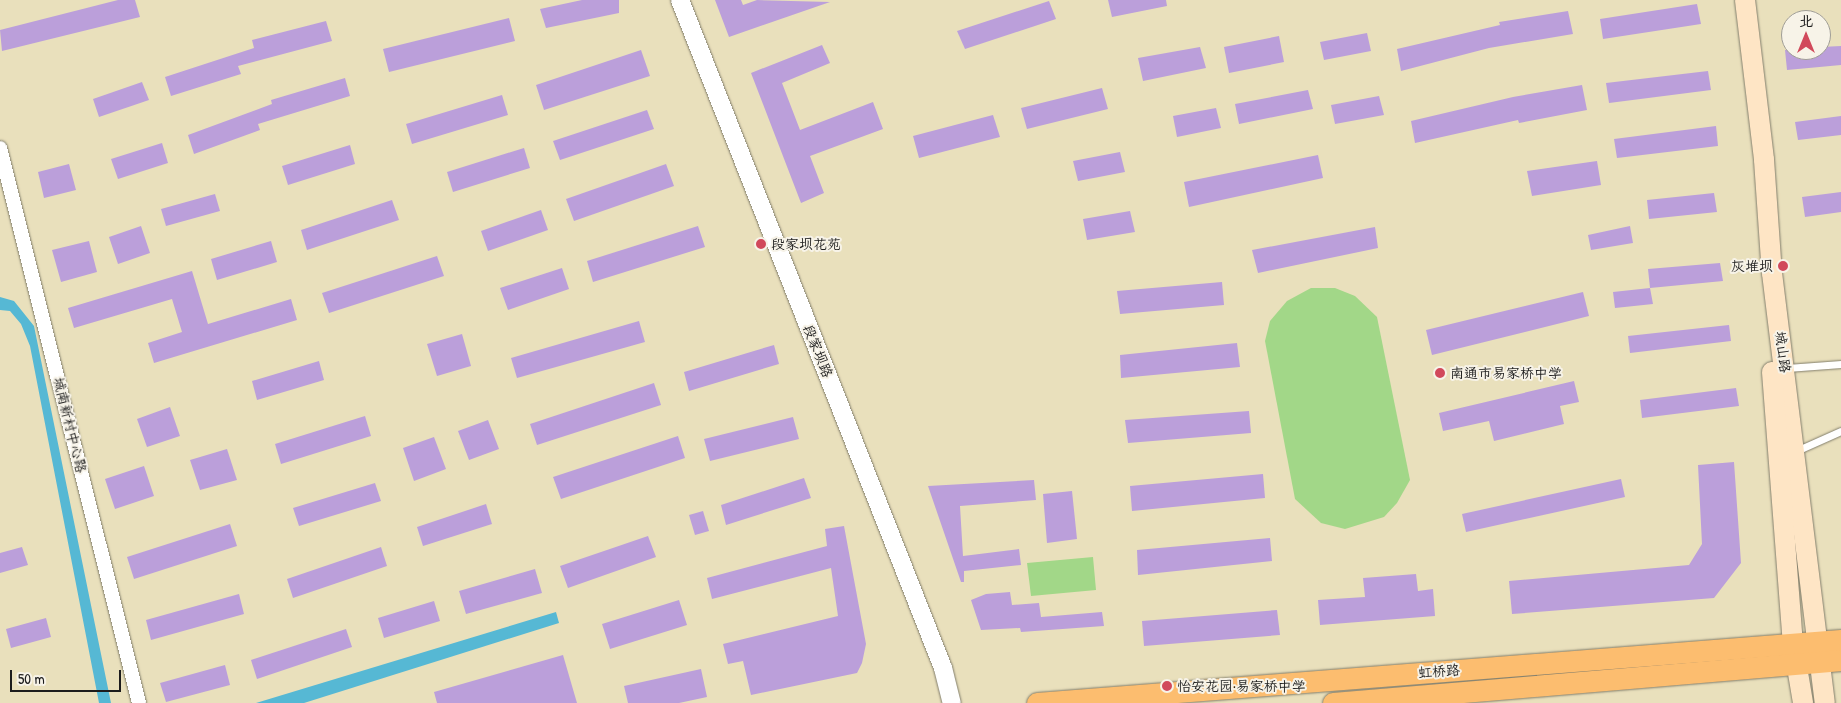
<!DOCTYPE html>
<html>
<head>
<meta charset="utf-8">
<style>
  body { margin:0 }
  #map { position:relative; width:1841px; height:703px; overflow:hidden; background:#e9e0bc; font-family:"Patrick Hand","LXGW WenKai TC",sans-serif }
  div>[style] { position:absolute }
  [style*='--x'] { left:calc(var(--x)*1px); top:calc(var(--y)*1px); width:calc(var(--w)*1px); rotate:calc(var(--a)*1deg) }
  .green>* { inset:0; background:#a2d788 }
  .water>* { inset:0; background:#56b8d4 }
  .building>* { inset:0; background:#bb9fda }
  .roads { filter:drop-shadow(0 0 1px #827e6c) drop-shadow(0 0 1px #827e6c) }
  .service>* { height:7px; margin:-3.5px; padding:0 3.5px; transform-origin:3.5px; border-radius:3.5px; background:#fff }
  .minor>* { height:14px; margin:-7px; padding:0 7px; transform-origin:7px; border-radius:7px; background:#fff }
  .tertiary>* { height:18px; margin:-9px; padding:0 9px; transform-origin:9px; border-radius:9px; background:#fff }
  .secondary>* { height:20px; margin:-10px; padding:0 10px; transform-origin:10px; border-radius:10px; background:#fee5c5 }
  .primary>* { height:21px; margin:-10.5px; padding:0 10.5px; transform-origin:10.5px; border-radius:10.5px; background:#fcbd6f }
  .dots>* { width:14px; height:14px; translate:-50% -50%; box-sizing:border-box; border:2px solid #f7f3e8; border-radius:50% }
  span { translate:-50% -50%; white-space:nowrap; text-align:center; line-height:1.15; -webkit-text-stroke:4px #f7f3e8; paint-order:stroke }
  .poi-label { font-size:14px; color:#1c1c1c }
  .left { translate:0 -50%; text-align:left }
  .right { translate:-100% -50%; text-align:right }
  .street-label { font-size:14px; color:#1c1c1c }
  .north { position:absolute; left:1781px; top:10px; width:50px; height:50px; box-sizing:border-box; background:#f7f3e8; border:1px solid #9f9d96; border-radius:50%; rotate:0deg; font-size:14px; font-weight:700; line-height:20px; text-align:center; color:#1c1c1c }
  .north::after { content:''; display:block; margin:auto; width:18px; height:22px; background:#d1495b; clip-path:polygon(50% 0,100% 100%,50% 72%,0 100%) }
  .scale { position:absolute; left:10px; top:670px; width:111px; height:22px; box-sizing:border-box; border:2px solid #1c1c1c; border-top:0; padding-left:6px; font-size:15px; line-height:18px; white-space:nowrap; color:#1c1c1c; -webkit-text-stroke:4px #f7f3e8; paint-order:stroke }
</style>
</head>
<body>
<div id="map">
  <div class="green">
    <div style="clip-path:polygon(1311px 288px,1335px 288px,1355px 296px,1377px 317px,1410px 480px,1397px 503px,1384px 517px,1345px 529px,1321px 523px,1295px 499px,1265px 341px,1270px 321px,1287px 301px)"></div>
    <div style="clip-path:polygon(1093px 557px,1096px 590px,1031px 596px,1027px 563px)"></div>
  </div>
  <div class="water">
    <div style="clip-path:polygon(0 297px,14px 301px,34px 326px,111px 703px,99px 703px,30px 346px,21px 324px,10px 311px,0 310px)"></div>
    <div style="clip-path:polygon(556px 612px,559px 623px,304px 703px,256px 703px)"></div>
  </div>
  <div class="building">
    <div style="clip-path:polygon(118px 0,135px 0,140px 17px,2px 51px,0 30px)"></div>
    <div style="clip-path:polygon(582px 0,619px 0,619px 13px,546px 28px,540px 9px)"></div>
    <div style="clip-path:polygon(715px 0,741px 0,743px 5px,757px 0,830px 2px,729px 37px)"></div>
    <div style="clip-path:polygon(1108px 0,1166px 0,1167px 6px,1112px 17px)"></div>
    <div style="clip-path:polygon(1049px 1px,1056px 19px,965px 49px,957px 31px)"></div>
    <div style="clip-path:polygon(1697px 4px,1701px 24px,1603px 39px,1600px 19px)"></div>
    <div style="clip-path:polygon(1568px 11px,1573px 34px,1489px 48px,1401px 71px,1397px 49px,1500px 25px,1499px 22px)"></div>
    <div style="clip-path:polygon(509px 18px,515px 41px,389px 72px,383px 49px)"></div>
    <div style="clip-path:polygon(326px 21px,332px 41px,238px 66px,241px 74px,171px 96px,165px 77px,254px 48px,252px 40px)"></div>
    <div style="clip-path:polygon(1367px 33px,1371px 51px,1324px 60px,1320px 42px)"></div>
    <div style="clip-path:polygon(1279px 36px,1284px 62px,1229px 73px,1224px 47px)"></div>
    <div style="clip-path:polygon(822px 45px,830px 63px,782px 83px,800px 130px,873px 102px,883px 129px,810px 156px,824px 193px,801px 203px,751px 73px)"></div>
    <div style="clip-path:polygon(1841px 46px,1841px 65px,1787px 70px,1785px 50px,1821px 50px,1821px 47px)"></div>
    <div style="clip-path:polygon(1200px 47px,1206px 68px,1143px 81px,1138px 58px)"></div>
    <div style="clip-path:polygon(641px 50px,650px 76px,544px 110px,536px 85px)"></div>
    <div style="clip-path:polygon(1708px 71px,1711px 90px,1609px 103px,1606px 83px)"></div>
    <div style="clip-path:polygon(345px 78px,350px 96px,258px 124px,260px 130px,194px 154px,188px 135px,272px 104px,271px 100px)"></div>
    <div style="clip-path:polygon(142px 82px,149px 100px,99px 117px,93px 99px)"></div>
    <div style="clip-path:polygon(1582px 85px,1587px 110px,1519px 123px,1518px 120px,1415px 143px,1411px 121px,1513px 97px)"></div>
    <div style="clip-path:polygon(1102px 88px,1108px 109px,1027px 129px,1021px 108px)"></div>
    <div style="clip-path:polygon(1308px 90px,1313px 109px,1239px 124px,1235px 104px)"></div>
    <div style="clip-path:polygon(502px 95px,508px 115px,412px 144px,406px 124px)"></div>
    <div style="clip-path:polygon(1379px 96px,1384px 115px,1335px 124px,1331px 105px)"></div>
    <div style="clip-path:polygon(1216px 108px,1221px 128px,1177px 137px,1173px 116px)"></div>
    <div style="clip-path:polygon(647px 110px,654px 129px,560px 160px,553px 141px)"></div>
    <div style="clip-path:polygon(993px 115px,1000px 137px,919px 158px,913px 136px)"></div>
    <div style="clip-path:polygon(1841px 116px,1841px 135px,1798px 140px,1795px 122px)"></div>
    <div style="clip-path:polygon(1716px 126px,1718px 146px,1617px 158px,1614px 139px)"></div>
    <div style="clip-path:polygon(162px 143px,168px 163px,118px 179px,111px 159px)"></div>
    <div style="clip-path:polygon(350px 145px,355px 164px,288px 185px,282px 166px)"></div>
    <div style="clip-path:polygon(524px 148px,530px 168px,453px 192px,447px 172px)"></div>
    <div style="clip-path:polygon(1120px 152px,1125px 172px,1078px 181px,1073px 161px)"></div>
    <div style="clip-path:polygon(1318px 155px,1323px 178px,1189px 207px,1184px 182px)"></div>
    <div style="clip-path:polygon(1597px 161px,1601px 185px,1532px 196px,1527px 171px)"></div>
    <div style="clip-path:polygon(69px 164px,76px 190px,44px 198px,38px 172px)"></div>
    <div style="clip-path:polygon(666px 164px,674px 186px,574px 221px,566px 199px)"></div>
    <div style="clip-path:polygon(1841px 192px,1841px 212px,1805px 217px,1802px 197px)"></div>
    <div style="clip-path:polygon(1714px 193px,1717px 212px,1649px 219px,1647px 200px)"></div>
    <div style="clip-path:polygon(215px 194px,220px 211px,166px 226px,161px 209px)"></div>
    <div style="clip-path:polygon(392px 200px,399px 220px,307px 250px,301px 230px)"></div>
    <div style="clip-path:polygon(541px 210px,548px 230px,488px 251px,481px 231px)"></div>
    <div style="clip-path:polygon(1130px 211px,1135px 232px,1087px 240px,1083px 219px)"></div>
    <div style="clip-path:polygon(141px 226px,150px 253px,118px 264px,109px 237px)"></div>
    <div style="clip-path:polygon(698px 226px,705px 247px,593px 282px,587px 261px)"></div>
    <div style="clip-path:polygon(1630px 226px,1633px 243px,1591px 250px,1588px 235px)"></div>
    <div style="clip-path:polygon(1375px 227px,1378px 248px,1258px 273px,1252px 250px)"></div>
    <div style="clip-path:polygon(89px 241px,97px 272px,61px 282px,52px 250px)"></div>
    <div style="clip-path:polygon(271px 241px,277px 262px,217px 280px,211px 259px)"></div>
    <div style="clip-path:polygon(437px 256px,444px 276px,329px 313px,322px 293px)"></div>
    <div style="clip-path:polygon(1720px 263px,1723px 281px,1650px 288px,1648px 269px)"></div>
    <div style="clip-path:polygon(562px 268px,569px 289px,508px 310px,500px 288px)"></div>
    <div style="clip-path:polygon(192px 271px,208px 324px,291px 299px,297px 320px,154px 363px,148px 343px,182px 332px,172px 299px,74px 328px,68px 308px)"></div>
    <div style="clip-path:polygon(1222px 282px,1224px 305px,1120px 314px,1117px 291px)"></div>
    <div style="clip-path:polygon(1650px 288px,1653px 304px,1615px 308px,1613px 292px)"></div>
    <div style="clip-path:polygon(1583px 292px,1589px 316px,1432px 355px,1426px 330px)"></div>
    <div style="clip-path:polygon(639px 321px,645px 342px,517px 378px,511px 358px)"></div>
    <div style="clip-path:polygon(1729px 325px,1731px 341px,1630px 353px,1628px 336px)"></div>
    <div style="clip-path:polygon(462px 334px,471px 366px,437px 376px,427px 344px)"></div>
    <div style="clip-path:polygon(1237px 343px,1240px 367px,1121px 378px,1120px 355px)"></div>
    <div style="clip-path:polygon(774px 345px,779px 364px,689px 391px,684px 372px)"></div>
    <div style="clip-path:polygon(319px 361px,324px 380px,257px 400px,252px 381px)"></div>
    <div style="clip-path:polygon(1574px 381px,1579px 402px,1560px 406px,1564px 424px,1494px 441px,1489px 421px,1443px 431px,1439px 413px)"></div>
    <div style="clip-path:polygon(654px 383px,661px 405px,537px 445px,530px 424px)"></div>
    <div style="clip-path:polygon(1736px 388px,1739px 406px,1642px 418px,1640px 400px)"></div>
    <div style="clip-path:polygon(170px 407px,180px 436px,147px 447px,137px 419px)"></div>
    <div style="clip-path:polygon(1249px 411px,1251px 433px,1128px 443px,1125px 420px)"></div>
    <div style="clip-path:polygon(365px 416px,371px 436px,281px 464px,275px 444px)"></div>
    <div style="clip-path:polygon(793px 417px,799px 439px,710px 461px,704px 439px)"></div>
    <div style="clip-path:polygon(488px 420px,499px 449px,469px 460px,458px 431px)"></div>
    <div style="clip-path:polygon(678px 436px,685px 458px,561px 499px,553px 477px)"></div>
    <div style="clip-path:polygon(434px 437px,446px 469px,414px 481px,403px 448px)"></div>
    <div style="clip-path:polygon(227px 449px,237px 480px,200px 490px,190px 460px)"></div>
    <div style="clip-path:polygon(1734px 462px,1741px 563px,1714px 598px,1512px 614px,1509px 581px,1689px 565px,1702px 544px,1698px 465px)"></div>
    <div style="clip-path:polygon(144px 466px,154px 496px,115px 509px,105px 479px)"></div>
    <div style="clip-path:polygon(1263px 474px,1265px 498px,1132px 511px,1130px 486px)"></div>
    <div style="clip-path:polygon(804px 478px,811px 498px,726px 525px,721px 505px)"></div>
    <div style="clip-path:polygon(1621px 479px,1625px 497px,1466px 532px,1462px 514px)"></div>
    <div style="clip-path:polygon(1034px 480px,1036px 500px,960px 506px,963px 556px,1019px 549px,1021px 565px,964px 571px,964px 582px,961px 582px,928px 486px)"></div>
    <div style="clip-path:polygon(375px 483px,381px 501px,299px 526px,293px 508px)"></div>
    <div style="clip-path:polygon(1072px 491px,1077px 539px,1047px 543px,1043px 494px)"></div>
    <div style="clip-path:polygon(486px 504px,492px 524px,423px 546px,417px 527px)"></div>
    <div style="clip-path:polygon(703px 511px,709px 531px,695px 535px,689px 515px)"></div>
    <div style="clip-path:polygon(230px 524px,237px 546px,134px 579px,127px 557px)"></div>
    <div style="clip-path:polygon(844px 526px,866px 644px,862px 663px,857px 673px,751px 695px,743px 661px,728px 664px,723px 644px,838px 616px,831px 568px,712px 599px,707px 578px,827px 546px,825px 529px)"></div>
    <div style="clip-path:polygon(648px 536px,656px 557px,568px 588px,560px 566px)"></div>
    <div style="clip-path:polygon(1270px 538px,1272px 561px,1138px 575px,1137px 550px)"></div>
    <div style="clip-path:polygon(22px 547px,28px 565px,0 573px,0 553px)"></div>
    <div style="clip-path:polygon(381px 547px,387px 566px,293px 598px,287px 579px)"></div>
    <div style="clip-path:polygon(535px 569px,542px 593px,466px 614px,459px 591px)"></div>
    <div style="clip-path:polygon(1416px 574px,1418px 591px,1433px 589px,1435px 616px,1320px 625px,1318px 600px,1365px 597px,1363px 578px)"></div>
    <div style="clip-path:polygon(1010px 592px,1012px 605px,1039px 603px,1041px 617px,1102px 612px,1104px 626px,1021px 632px,1020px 628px,981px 630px,971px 600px,986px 594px)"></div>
    <div style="clip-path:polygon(239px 594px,244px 614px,151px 640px,146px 620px)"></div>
    <div style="clip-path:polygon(679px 600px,687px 625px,610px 649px,602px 624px)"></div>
    <div style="clip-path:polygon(434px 601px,440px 621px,384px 638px,378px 618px)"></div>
    <div style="clip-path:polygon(1277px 610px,1280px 635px,1144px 646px,1142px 621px)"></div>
    <div style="clip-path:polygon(46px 618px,51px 637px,11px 648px,6px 629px)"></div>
    <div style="clip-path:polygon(346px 629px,352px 647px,257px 679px,251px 660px)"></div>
    <div style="clip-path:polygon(563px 655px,577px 703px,437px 703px,434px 692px)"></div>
    <div style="clip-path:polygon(225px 665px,230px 685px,166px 702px,160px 683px)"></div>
    <div style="clip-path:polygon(701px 669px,707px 697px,679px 703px,628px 703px,624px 686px)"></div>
  </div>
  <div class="roads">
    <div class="service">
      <div style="--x:1787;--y:368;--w:54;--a:-4.2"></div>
      <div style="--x:1796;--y:451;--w:49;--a:-24"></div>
    </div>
    <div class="minor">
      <div style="--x:0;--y:148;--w:572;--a:75.94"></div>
    </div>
    <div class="tertiary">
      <div style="--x:680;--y:0;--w:718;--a:68.51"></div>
      <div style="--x:943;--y:668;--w:36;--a:76"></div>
    </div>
    <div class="secondary">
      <div style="--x:1745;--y:0;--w:161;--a:83.2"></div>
      <div style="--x:1764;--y:160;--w:113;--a:86"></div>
      <div style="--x:1772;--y:273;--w:433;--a:83"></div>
      <div style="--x:1772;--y:372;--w:272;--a:85.6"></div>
      <div style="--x:1793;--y:643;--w:61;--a:80.5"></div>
    </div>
    <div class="primary">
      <div style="--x:1037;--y:703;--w:806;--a:-4.48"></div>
      <div style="--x:1333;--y:703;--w:510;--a:-4.84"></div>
    </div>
  </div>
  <div class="dots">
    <div style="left:761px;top:244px;background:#d1495b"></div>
    <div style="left:1783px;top:266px;background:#d1495b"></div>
    <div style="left:1440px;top:373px;background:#d1495b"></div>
    <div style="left:1167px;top:686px;background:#d1495b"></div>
  </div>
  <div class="poi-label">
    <span class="left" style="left:771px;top:244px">段家坝花苑</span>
    <span class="right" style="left:1773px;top:266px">灰堆坝</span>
    <span class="left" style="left:1450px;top:373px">南通市易家桥中学</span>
    <span class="left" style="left:1177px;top:686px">怡安花园·易家桥中学</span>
  </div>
  <div class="street-label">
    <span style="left:818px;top:351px;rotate:68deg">段家坝路</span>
    <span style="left:1783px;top:352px;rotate:83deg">城山路</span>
    <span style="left:70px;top:425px;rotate:76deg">城南新村中心路</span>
    <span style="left:1439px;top:671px;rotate:-4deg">虹桥路</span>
  </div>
  <div class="north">北</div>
  <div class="scale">50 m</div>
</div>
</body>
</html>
